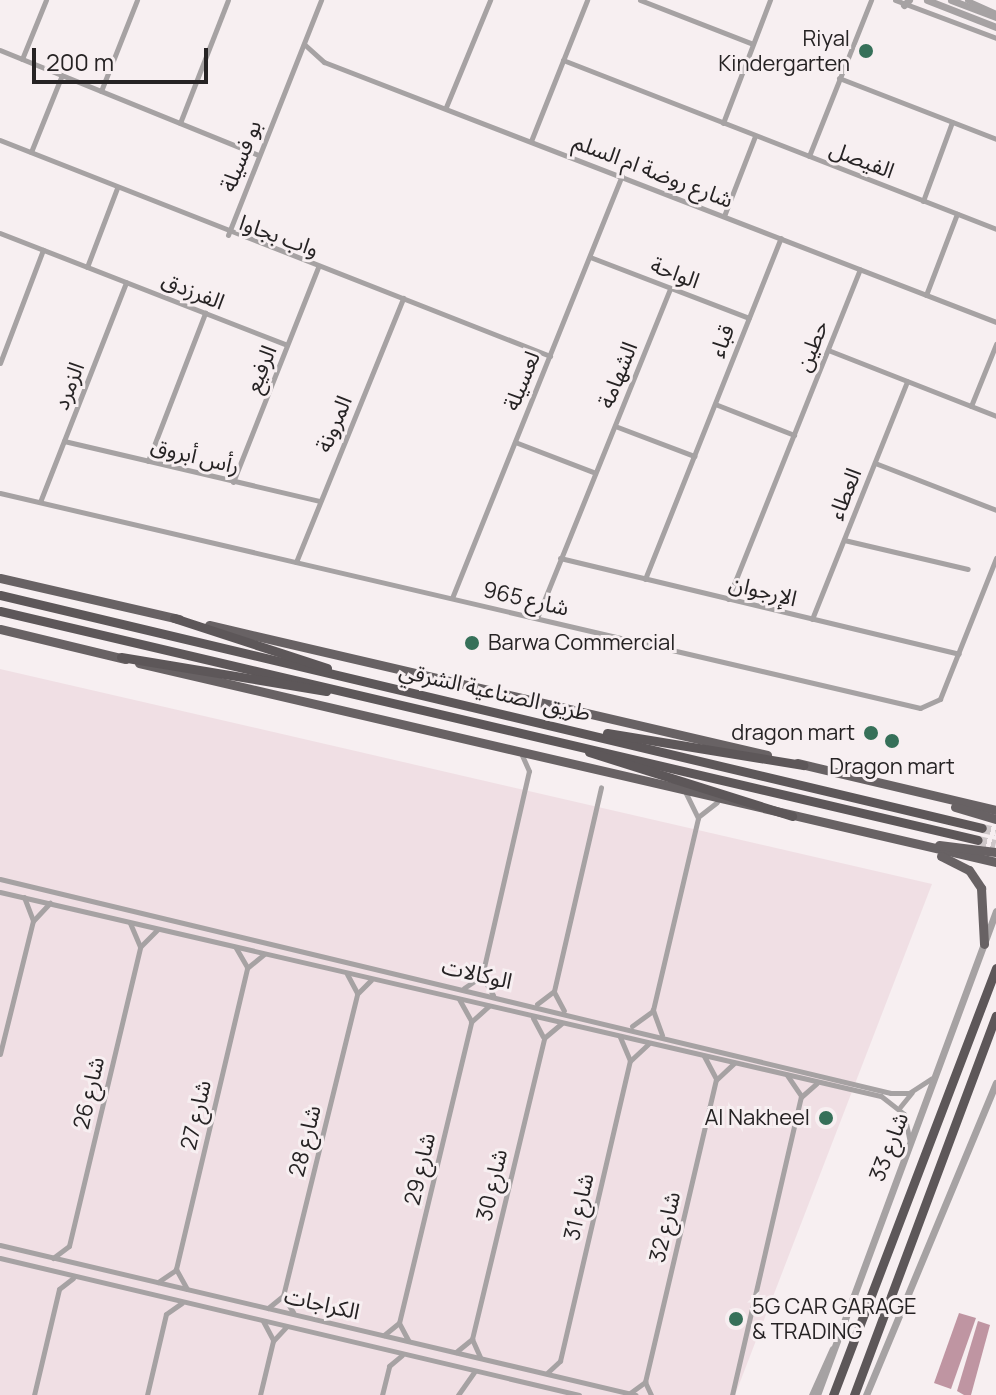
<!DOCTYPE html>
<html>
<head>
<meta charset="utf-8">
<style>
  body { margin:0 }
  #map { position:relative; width:996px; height:1395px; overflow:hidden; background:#f7eff1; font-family:Manrope,"Noto Sans Arabic",sans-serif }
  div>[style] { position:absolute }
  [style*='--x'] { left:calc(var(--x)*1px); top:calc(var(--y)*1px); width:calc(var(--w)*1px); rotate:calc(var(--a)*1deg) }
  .built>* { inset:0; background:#f0dfe4 }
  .water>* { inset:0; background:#bf95a2 }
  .trunk-tunnel>* { height:9px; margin-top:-4.5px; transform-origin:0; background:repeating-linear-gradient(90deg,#cdc6c8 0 9px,transparent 0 13.5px) }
  .minor>* { height:5px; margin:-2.5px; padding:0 2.5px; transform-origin:2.5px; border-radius:2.5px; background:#a6a2a3 }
  .tertiary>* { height:7px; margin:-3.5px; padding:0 3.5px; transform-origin:3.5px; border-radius:3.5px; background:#a6a2a3 }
  .primary>* { height:9px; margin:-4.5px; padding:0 4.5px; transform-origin:4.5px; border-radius:4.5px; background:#686264 }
  .trunk>* { height:9px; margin:-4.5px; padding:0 4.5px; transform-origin:4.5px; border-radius:4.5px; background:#5d5759 }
  .dots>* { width:22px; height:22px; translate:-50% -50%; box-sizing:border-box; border:4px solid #f7eff1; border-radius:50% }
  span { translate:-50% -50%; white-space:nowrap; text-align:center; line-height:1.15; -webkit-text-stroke:6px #f7eff1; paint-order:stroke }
  .poi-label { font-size:22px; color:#262324 }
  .right { translate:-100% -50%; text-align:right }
  .left { translate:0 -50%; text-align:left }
  .street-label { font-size:22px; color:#262324 }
  .scale { position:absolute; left:32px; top:48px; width:176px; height:36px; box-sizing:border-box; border:4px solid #262324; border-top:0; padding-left:10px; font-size:24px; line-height:28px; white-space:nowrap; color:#262324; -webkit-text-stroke:6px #f7eff1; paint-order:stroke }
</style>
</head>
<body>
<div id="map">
  <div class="built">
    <div style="clip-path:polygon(0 669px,932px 884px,735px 1395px,0 1395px)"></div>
  </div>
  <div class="water">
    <div style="clip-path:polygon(959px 1313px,976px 1318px,951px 1389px,934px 1383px)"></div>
    <div style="clip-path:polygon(978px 1321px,990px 1325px,971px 1395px,964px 1395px,957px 1391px)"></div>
  </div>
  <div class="trunk-tunnel">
    <div style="--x:982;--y:828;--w:14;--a:12"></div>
    <div style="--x:978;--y:840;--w:18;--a:13"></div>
  </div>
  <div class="minor">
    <div style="--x:640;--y:0;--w:121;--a:21.3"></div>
    <div style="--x:895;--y:0;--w:108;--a:20.6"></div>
    <div style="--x:967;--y:0;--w:32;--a:24"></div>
    <div style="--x:304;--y:44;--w:27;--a:42"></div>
    <div style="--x:324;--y:62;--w:721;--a:21.15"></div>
    <div style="--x:0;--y:50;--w:279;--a:22.1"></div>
    <div style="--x:22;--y:59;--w:64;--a:-67.9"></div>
    <div style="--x:563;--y:60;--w:465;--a:21.3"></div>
    <div style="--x:839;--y:78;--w:168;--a:21.2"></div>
    <div style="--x:101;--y:91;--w:98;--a:-68.4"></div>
    <div style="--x:446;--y:107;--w:116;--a:-67.6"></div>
    <div style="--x:180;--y:123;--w:132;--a:-68.7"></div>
    <div style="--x:723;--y:123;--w:132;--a:-69.1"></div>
    <div style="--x:0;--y:140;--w:591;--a:21.44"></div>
    <div style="--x:531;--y:141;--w:152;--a:-68.3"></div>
    <div style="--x:31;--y:152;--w:83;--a:-68.1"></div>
    <div style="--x:809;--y:156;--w:168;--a:-68.3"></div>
    <div style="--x:923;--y:201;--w:84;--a:-69.8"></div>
    <div style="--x:724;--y:216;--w:86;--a:-68.8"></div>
    <div style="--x:0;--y:233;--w:308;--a:21.3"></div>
    <div style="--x:228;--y:235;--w:253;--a:-68.4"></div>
    <div style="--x:590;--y:257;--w:170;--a:21"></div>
    <div style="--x:87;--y:267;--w:85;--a:-69.2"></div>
    <div style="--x:926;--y:295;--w:87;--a:-69.1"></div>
    <div style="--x:828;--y:350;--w:180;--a:21.4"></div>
    <div style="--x:0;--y:363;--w:121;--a:-69.2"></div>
    <div style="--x:715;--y:404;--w:85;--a:21.4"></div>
    <div style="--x:971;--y:406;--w:67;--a:-68"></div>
    <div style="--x:615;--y:426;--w:85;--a:20.8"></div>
    <div style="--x:64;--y:441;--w:262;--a:13.2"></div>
    <div style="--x:515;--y:442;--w:84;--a:21"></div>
    <div style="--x:148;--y:461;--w:159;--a:-68.9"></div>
    <div style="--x:875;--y:463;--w:130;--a:21.2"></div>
    <div style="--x:233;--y:482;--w:231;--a:-68.4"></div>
    <div style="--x:0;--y:493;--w:945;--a:13.15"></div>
    <div style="--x:920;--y:708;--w:22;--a:-24"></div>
    <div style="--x:940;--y:699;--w:152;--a:-68.3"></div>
    <div style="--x:40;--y:502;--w:236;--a:-68.6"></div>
    <div style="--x:844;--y:540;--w:127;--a:13.2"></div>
    <div style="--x:560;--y:558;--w:410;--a:13.5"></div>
    <div style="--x:296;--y:562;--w:285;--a:-67.9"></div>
    <div style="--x:645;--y:579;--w:367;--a:-68.3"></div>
    <div style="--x:452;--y:598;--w:455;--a:-68.1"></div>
    <div style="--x:728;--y:599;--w:355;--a:-68.2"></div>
    <div style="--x:537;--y:618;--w:356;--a:-68"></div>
    <div style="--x:812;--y:619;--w:256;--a:-68.2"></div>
    <div style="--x:698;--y:817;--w:24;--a:-38"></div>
    <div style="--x:0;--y:879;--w:916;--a:13.51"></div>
    <div style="--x:891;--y:1093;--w:18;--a:0"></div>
    <div style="--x:909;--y:1093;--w:27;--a:-33"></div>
    <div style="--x:0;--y:892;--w:904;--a:13.04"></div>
    <div style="--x:881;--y:1096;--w:29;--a:38"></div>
    <div style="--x:904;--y:1114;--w:29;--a:78"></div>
    <div style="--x:24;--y:897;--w:25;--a:69"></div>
    <div style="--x:130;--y:923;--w:25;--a:67"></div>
    <div style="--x:236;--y:948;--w:22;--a:60"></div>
    <div style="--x:347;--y:974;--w:21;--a:62"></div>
    <div style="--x:464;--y:988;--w:22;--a:-34"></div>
    <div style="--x:554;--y:992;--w:21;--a:62"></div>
    <div style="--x:493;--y:995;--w:22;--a:-120"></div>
    <div style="--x:482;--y:976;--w:210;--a:-77.1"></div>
    <div style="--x:529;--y:771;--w:22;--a:-114"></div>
    <div style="--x:459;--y:999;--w:25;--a:61"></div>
    <div style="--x:537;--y:1004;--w:21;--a:-37"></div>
    <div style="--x:554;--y:991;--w:209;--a:-77"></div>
    <div style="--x:533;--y:1018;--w:21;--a:62"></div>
    <div style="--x:632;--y:1026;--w:26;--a:-36"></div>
    <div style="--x:662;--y:1035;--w:27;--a:-110"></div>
    <div style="--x:653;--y:1010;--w:197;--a:-76.8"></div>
    <div style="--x:698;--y:818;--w:28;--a:-116"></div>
    <div style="--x:620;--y:1037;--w:25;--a:67"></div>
    <div style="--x:0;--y:1054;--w:137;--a:-76.1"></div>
    <div style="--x:33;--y:921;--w:25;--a:-47"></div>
    <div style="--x:704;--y:1056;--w:26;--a:62"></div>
    <div style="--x:787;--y:1075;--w:25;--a:56"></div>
    <div style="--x:900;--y:1107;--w:19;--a:-51"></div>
    <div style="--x:0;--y:1245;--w:653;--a:13.27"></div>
    <div style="--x:0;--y:1258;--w:595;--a:13.31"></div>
    <div style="--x:53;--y:1258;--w:20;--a:-37"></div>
    <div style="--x:69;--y:1246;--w:307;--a:-76.6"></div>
    <div style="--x:140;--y:947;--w:25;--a:-45"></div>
    <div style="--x:158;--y:1282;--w:22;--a:-34"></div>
    <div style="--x:187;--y:1289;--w:23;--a:-119"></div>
    <div style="--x:176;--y:1269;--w:309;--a:-76.7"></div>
    <div style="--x:247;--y:968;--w:22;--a:-39"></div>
    <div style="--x:283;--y:1296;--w:19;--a:58"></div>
    <div style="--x:268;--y:1308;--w:19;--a:-39"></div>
    <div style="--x:283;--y:1296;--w:311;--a:-76.2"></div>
    <div style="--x:357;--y:994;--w:20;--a:-45"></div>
    <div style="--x:263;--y:1321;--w:21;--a:62"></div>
    <div style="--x:399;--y:1323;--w:19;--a:62"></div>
    <div style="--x:384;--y:1335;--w:19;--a:-39"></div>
    <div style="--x:399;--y:1323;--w:309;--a:-76.5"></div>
    <div style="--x:471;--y:1022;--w:24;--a:-42"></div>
    <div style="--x:472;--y:1339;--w:20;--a:66"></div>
    <div style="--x:456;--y:1352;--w:21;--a:-39"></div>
    <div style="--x:472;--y:1339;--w:309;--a:-76.5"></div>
    <div style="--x:544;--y:1038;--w:23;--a:-40"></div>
    <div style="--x:547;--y:1373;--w:18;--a:-43"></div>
    <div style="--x:560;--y:1361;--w:308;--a:-76.9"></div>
    <div style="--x:630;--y:1061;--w:26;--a:-43"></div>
    <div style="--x:645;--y:1382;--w:14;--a:65"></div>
    <div style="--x:630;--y:1393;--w:19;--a:-36"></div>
    <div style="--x:645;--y:1382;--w:310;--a:-76.8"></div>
    <div style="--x:716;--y:1080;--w:25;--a:-43"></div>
    <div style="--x:34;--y:1395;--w:109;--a:-76.7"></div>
    <div style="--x:59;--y:1289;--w:18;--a:-38"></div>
    <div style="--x:147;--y:1395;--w:83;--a:-76.8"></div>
    <div style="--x:166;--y:1314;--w:19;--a:-35"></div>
    <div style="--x:260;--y:1395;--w:56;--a:-76.5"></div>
    <div style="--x:273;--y:1341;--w:19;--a:-47"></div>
    <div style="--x:382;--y:1395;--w:30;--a:-76"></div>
    <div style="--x:389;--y:1366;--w:17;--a:-40"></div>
    <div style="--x:458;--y:1395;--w:29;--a:-55"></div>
    <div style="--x:732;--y:1395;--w:306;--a:-77"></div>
    <div style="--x:801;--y:1097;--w:21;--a:-41"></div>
    <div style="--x:811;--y:1395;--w:51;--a:-65.9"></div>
  </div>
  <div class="tertiary">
    <div style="--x:927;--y:0;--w:74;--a:21.4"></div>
    <div style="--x:951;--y:0;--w:48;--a:20.7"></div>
    <div style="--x:904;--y:5;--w:7;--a:-45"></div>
    <div style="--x:817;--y:1395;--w:516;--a:-69.7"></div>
    <div style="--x:866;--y:1395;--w:338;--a:-67.4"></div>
  </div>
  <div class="primary">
    <div style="--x:0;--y:578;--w:184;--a:12.9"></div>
    <div style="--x:209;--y:625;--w:573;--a:13.11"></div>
    <div style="--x:0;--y:629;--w:129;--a:13.5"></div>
    <div style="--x:139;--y:663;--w:880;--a:13.07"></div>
    <div style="--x:797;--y:763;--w:204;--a:13.3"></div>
    <div style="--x:955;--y:807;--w:43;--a:16.3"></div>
    <div style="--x:939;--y:845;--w:57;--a:7"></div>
    <div style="--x:941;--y:856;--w:31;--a:27"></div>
    <div style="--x:969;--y:870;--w:22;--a:56"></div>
    <div style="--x:981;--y:888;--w:56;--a:86.9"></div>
  </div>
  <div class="trunk">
    <div style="--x:0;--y:595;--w:1009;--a:13.35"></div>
    <div style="--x:0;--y:611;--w:1004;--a:13.18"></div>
    <div style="--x:174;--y:618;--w:161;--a:18.1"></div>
    <div style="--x:121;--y:657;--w:208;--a:9.4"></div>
    <div style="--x:607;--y:733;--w:199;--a:9.3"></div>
    <div style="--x:589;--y:752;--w:213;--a:17.5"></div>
    <div style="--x:833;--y:1395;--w:457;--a:-69.1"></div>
    <div style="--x:854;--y:1395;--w:405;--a:-69.5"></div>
  </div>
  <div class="dots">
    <div style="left:866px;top:51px;background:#367059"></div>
    <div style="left:472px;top:643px;background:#367059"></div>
    <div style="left:871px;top:733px;background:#367059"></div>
    <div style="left:892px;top:741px;background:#367059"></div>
    <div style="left:826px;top:1118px;background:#367059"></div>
    <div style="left:736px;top:1319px;background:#367059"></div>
  </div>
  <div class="poi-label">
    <span class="right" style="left:850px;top:51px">Riyal<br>Kindergarten</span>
    <span class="left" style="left:488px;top:643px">Barwa Commercial</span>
    <span class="right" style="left:855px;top:733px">dragon mart</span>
    <span style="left:892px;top:767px">Dragon mart</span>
    <span class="right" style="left:810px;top:1118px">Al Nakheel</span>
    <span class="left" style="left:752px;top:1319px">5G CAR GARAGE<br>&amp; TRADING</span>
  </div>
  <div class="street-label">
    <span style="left:241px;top:156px;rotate:-68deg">بو فسيلة</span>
    <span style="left:862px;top:160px;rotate:21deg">الفيصل</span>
    <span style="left:653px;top:171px;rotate:21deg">شارع روضة ام السلم</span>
    <span style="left:279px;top:236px;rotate:20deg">واب بجاوا</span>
    <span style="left:675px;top:273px;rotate:21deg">الواحة</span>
    <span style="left:193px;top:291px;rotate:22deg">الفرزدق</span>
    <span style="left:722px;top:341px;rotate:-69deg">قباء</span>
    <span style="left:812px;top:346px;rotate:-68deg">حطين</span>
    <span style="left:261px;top:369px;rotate:-68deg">الرفيع</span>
    <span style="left:618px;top:375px;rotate:-68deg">الشهامة</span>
    <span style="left:522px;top:381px;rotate:-68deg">لعسيلة</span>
    <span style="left:69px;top:386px;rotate:-69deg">الزمرد</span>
    <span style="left:334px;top:424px;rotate:-67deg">المرونة</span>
    <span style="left:195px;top:456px;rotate:14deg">رأس أبروق</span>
    <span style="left:845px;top:494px;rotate:-68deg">العطاء</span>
    <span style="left:763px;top:591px;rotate:14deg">الإرجوان</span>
    <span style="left:526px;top:599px;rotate:13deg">شارع 965</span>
    <span style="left:495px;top:692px;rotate:13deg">طريق الصناعية الشرقي</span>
    <span style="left:477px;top:974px;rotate:13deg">الوكالات</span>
    <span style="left:89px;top:1093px;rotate:-77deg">شارع 26</span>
    <span style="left:196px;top:1115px;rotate:-77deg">شارع 27</span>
    <span style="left:305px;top:1141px;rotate:-76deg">شارع 28</span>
    <span style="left:889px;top:1147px;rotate:-69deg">شارع 33</span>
    <span style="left:420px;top:1169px;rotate:-77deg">شارع 29</span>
    <span style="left:492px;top:1185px;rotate:-77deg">شارع 30</span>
    <span style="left:579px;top:1207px;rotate:-77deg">شارع 31</span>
    <span style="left:665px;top:1227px;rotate:-77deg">شارع 32</span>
    <span style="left:322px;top:1304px;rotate:13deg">الكراجات</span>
  </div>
  <div class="scale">200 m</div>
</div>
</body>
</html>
